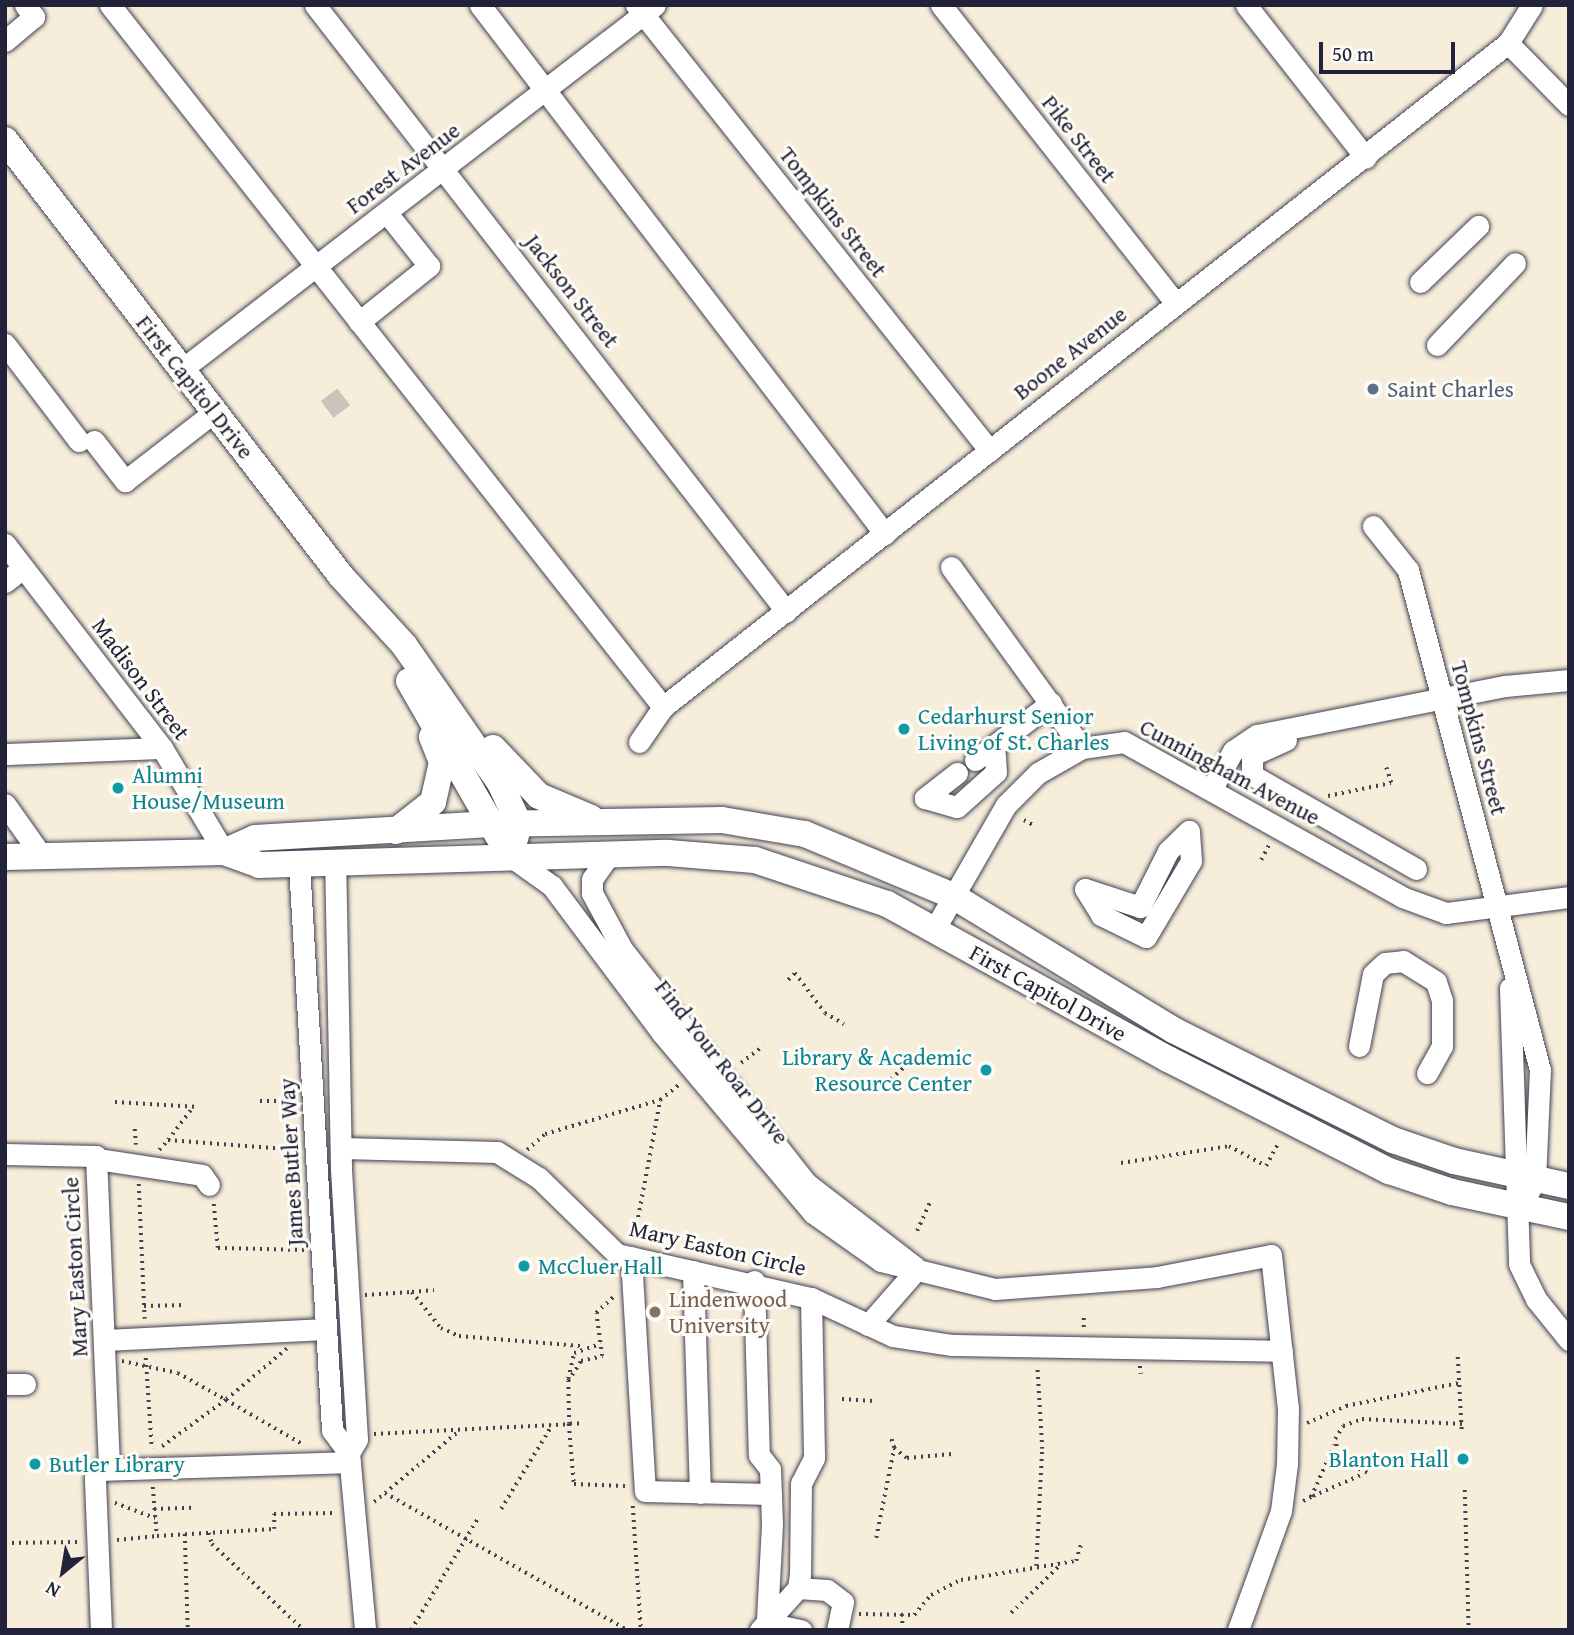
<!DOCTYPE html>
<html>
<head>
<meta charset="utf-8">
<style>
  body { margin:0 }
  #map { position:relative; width:1574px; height:1635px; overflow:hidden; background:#f6edda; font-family:"Gentium Book Plus",serif }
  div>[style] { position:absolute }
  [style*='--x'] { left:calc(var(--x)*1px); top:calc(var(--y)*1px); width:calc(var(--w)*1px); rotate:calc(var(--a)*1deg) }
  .minor-tunnel>* { height:21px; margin-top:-10.5px; transform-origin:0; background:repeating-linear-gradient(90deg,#ccc4ba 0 21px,transparent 0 31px) }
  .path>* { height:3.5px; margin-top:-1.75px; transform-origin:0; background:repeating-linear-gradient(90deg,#424053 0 2px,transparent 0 7px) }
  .roads { filter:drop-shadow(0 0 2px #424053) drop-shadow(0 0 2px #424053) }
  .minor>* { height:21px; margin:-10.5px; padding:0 10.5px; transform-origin:10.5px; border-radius:10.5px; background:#fff }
  .major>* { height:26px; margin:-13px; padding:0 13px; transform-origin:13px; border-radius:13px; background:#fff }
  .dots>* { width:19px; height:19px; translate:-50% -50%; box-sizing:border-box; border:4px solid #fdfcf7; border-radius:50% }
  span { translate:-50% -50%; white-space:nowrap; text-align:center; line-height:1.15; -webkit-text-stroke:6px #fdfcf7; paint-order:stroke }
  .street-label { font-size:23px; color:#22223b }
  .service-label { font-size:23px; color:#4e5e75 }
  .left { translate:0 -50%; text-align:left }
  .culture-label { font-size:23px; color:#0d838f }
  .right { translate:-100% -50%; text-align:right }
  .education-label { font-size:23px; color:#785e54 }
  .frame { position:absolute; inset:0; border:7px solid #22223b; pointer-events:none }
  .north { position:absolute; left:28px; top:1537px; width:70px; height:70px; -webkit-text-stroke:5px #fdfcf7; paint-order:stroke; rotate:210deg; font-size:19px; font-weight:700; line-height:28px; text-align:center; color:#22223b }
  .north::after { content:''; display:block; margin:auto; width:24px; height:32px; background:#22223b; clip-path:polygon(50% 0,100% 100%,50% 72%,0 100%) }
  .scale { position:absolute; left:1319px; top:42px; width:136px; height:32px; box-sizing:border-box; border:4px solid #22223b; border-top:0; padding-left:9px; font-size:21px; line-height:24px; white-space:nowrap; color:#22223b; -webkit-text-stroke:5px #fdfcf7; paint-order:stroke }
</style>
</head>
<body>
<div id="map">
  <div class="minor-tunnel">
    <div style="--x:327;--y:409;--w:26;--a:-37"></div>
  </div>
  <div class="path">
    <div style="--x:1328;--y:796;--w:64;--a:-11.7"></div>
    <div style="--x:1391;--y:783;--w:16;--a:-108"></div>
    <div style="--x:1024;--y:820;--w:10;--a:29"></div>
    <div style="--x:1261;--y:860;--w:17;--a:-62"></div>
    <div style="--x:788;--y:980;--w:10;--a:-45"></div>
    <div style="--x:795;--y:973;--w:50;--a:53.1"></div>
    <div style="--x:825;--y:1013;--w:22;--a:30"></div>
    <div style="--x:741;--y:1063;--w:28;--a:-38"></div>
    <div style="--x:875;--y:1093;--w:51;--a:-41.8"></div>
    <div style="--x:260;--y:1101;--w:33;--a:0"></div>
    <div style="--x:115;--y:1102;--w:84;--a:3.4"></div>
    <div style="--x:135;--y:1129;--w:16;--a:86"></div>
    <div style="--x:168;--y:1140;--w:40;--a:-53"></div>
    <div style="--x:159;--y:1150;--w:13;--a:-48"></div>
    <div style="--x:168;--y:1140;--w:129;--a:4.4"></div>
    <div style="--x:527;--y:1150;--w:24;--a:-42"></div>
    <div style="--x:545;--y:1134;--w:120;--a:-16.5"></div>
    <div style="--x:1121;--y:1163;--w:109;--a:-8.9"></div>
    <div style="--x:1229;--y:1146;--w:42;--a:28.4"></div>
    <div style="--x:1266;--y:1166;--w:24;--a:-62"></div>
    <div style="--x:139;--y:1184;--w:135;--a:87.5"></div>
    <div style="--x:214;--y:1204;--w:44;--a:84.8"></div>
    <div style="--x:218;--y:1248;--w:86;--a:1.3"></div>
    <div style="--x:917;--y:1231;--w:32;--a:-66"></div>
    <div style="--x:634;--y:1238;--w:140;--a:-79.3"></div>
    <div style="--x:660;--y:1100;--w:26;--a:-39"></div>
    <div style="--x:412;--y:1292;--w:22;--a:-5"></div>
    <div style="--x:365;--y:1295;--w:47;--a:-3.7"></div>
    <div style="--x:412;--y:1292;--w:46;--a:51.1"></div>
    <div style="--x:441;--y:1328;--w:20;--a:24"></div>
    <div style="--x:459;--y:1336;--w:122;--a:4.7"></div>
    <div style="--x:144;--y:1306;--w:42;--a:-1.4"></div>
    <div style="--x:1084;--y:1318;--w:10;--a:90"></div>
    <div style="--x:287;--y:1349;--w:80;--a:140.1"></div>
    <div style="--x:226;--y:1400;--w:88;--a:30.1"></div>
    <div style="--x:1458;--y:1357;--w:73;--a:86.9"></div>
    <div style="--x:146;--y:1358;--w:91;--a:86.2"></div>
    <div style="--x:122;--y:1361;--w:57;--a:12.1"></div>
    <div style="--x:178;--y:1373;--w:55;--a:29.4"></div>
    <div style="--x:226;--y:1400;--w:83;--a:143.8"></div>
    <div style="--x:1140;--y:1366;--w:8;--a:83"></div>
    <div style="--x:568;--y:1379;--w:27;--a:-77"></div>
    <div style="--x:574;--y:1353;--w:28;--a:-19"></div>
    <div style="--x:842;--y:1399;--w:30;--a:4"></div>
    <div style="--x:1307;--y:1423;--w:43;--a:-23.6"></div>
    <div style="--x:1346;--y:1406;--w:115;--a:-11.5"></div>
    <div style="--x:579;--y:1424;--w:10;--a:180"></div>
    <div style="--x:569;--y:1424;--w:43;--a:-91.3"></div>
    <div style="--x:568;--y:1381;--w:24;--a:-57"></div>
    <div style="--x:581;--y:1361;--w:22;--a:-13"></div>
    <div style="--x:602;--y:1356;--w:43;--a:-97.9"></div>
    <div style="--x:596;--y:1313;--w:26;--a:-43"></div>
    <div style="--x:374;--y:1434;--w:195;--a:-2.9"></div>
    <div style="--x:569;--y:1424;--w:60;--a:85.2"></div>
    <div style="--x:574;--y:1484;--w:51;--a:2.2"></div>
    <div style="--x:894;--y:1448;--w:16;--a:38"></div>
    <div style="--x:907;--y:1458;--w:45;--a:-5.1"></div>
    <div style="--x:1367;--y:1473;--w:31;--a:-155"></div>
    <div style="--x:1339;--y:1460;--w:21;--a:-101"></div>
    <div style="--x:1335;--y:1439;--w:15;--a:-58"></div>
    <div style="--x:1343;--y:1426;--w:20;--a:-20"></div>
    <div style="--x:1362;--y:1419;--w:100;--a:2.9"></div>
    <div style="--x:153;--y:1487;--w:49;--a:85.3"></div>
    <div style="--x:157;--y:1536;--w:117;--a:-3.4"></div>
    <div style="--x:274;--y:1529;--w:15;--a:-90"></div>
    <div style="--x:274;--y:1514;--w:61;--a:-0.9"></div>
    <div style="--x:1465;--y:1490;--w:140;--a:88.4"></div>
    <div style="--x:385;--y:1493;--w:278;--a:29.5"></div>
    <div style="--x:1313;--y:1496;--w:55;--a:-23.7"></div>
    <div style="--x:1303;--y:1501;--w:9;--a:-27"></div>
    <div style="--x:1311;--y:1497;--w:57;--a:-66.1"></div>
    <div style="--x:374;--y:1502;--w:111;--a:-39.9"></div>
    <div style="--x:115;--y:1503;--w:43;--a:20.6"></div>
    <div style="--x:633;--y:1506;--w:124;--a:86.3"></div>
    <div style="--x:154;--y:1509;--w:37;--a:-2"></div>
    <div style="--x:501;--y:1509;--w:98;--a:-58.7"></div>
    <div style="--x:209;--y:1533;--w:11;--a:75"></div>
    <div style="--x:212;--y:1544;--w:126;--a:43.1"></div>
    <div style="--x:185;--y:1534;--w:96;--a:88.2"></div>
    <div style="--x:876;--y:1538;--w:92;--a:-78.7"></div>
    <div style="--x:894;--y:1448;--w:13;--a:-108"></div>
    <div style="--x:117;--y:1540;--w:40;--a:-5.7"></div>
    <div style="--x:5;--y:1543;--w:75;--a:-0.8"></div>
    <div style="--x:1036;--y:1566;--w:117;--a:-87.1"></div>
    <div style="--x:1042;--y:1449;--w:83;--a:-93.4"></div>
    <div style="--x:1011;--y:1613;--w:69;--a:-44.4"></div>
    <div style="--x:859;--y:1614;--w:55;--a:1"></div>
    <div style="--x:914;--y:1615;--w:26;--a:-50"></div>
    <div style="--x:931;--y:1595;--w:34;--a:-27"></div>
    <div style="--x:961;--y:1580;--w:117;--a:-9.4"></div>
    <div style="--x:1076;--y:1561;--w:18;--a:-74"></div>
    <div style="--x:902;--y:1614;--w:16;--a:86"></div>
    <div style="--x:411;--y:1630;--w:131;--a:-59.1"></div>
  </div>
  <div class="roads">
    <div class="minor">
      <div style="--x:110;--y:5;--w:894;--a:51.77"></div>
      <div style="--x:315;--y:5;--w:768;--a:52.14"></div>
      <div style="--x:480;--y:5;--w:666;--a:52.56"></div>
      <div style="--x:636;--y:5;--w:569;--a:51.56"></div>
      <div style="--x:941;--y:5;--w:380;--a:51.8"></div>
      <div style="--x:1246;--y:5;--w:194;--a:51.9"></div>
      <div style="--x:5;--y:41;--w:38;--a:-40"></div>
      <div style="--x:34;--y:17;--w:15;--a:-127"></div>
      <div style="--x:1508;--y:43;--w:87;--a:45.5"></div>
      <div style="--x:1420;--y:282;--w:81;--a:-44"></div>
      <div style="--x:359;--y:322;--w:90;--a:-38.7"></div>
      <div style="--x:429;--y:266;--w:68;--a:-128.4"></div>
      <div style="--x:5;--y:344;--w:122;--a:52.7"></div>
      <div style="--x:1437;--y:345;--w:113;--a:-46.4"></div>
      <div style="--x:181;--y:370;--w:598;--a:-37.6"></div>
      <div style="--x:94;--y:441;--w:51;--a:52.2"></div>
      <div style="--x:125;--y:481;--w:113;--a:-37.8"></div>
      <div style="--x:1373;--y:526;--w:56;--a:51.5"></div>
      <div style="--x:1408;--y:570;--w:517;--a:75.21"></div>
      <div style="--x:1540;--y:1070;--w:111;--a:92.6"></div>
      <div style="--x:1535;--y:1181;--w:33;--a:121"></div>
      <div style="--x:5;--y:544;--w:257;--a:52.4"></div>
      <div style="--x:162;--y:748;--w:121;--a:59.2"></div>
      <div style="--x:951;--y:567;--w:223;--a:54.1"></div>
      <div style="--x:5;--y:582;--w:23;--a:-38"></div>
      <div style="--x:1286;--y:740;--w:37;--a:156"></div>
      <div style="--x:1252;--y:755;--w:20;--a:90"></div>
      <div style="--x:1252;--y:775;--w:189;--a:29.8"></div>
      <div style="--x:639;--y:742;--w:42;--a:-55.6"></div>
      <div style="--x:663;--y:707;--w:1075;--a:-38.16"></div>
      <div style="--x:1508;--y:43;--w:45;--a:-57.7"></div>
      <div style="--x:5;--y:754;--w:157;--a:-2.2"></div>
      <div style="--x:975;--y:760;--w:95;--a:-36.9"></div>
      <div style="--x:957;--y:773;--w:41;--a:142"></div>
      <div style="--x:925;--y:798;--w:33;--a:16"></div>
      <div style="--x:957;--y:807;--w:52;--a:-41.9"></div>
      <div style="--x:996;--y:772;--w:26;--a:-94"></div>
      <div style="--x:1212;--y:788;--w:43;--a:-60.4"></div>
      <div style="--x:1233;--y:751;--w:29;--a:-34"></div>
      <div style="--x:1257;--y:735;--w:253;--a:-11.2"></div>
      <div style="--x:1505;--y:686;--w:64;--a:-5.4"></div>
      <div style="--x:5;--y:804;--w:62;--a:54.8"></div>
      <div style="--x:609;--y:855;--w:29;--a:125"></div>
      <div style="--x:592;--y:879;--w:14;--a:90"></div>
      <div style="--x:592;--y:893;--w:64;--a:61.8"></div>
      <div style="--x:622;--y:949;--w:298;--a:51.8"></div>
      <div style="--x:806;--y:1183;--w:138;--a:37.6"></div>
      <div style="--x:510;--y:856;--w:52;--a:35.5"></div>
      <div style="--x:552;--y:886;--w:184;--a:53.2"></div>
      <div style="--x:662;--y:1033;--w:235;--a:50"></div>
      <div style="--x:813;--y:1213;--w:83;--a:35.2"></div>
      <div style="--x:881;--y:1261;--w:117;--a:13.8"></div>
      <div style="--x:995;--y:1289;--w:162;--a:-4.2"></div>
      <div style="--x:1157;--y:1277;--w:116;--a:-10.9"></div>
      <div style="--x:1271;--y:1255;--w:154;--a:83.7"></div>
      <div style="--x:1288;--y:1408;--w:56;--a:91"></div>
      <div style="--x:1287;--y:1464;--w:47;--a:97.3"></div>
      <div style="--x:1281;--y:1511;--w:127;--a:109.9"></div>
      <div style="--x:299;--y:864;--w:567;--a:86.66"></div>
      <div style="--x:332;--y:1430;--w:29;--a:54"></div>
      <div style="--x:349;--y:1453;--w:16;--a:-60"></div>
      <div style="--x:357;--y:1439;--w:272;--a:-93.4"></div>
      <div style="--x:341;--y:1167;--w:305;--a:-91.1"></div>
      <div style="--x:1085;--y:889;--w:31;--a:58"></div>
      <div style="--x:1101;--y:915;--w:50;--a:26.1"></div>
      <div style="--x:1146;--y:937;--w:88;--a:-59.4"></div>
      <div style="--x:1191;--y:861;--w:30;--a:-94"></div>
      <div style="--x:1085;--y:889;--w:58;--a:18.1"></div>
      <div style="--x:1140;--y:907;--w:63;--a:-63.4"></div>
      <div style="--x:1168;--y:851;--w:29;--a:-44"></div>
      <div style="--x:934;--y:930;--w:144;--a:-60.1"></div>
      <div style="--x:1006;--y:805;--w:45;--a:-45"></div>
      <div style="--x:1038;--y:773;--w:51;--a:-29.6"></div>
      <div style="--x:1082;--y:748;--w:42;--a:-8.1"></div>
      <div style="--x:1124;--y:742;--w:318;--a:29.1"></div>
      <div style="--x:1402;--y:897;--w:47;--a:20"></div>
      <div style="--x:1446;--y:913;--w:124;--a:-7.4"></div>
      <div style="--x:1510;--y:988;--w:276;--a:88.1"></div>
      <div style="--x:1519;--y:1264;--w:39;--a:64"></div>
      <div style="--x:1536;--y:1299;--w:53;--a:51.2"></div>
      <div style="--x:1359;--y:1046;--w:73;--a:-79"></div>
      <div style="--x:1373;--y:974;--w:16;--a:-43"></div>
      <div style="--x:1385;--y:963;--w:18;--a:-6"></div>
      <div style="--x:1403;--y:961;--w:39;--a:32"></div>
      <div style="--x:1436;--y:982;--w:19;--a:72"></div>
      <div style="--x:1442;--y:1000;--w:46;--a:90"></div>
      <div style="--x:1442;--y:1046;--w:31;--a:119"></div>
      <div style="--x:341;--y:1148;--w:156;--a:1.5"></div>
      <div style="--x:497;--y:1152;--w:49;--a:31.8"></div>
      <div style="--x:539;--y:1178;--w:109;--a:44.3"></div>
      <div style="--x:617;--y:1254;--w:199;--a:12.8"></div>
      <div style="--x:811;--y:1298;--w:160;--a:88.9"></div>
      <div style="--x:814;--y:1458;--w:28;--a:117"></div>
      <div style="--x:801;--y:1483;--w:91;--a:90.6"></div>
      <div style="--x:800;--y:1574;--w:14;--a:98"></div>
      <div style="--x:798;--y:1588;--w:57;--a:132.1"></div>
      <div style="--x:5;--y:1154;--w:91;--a:1.3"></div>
      <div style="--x:96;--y:1156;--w:309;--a:87.6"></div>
      <div style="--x:104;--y:1160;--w:99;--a:8.7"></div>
      <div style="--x:202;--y:1175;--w:12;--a:55"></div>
      <div style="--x:631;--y:1257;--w:234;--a:86.6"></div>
      <div style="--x:645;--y:1491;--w:126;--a:1.4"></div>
      <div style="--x:693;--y:1271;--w:222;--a:88.2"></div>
      <div style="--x:754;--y:1281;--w:174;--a:88.4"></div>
      <div style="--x:759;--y:1455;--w:18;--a:52"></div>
      <div style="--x:770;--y:1469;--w:55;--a:87.9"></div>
      <div style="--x:772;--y:1524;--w:96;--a:93"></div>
      <div style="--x:811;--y:1298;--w:90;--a:24.9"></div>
      <div style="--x:893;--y:1336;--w:60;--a:8.7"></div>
      <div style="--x:952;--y:1345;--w:330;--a:1"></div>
      <div style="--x:868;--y:1325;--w:74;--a:-48.8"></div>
      <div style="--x:106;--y:1340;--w:219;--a:-2.9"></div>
      <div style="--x:5;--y:1384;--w:20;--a:0"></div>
      <div style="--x:349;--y:1453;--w:178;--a:84.8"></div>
      <div style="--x:798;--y:1588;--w:29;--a:4"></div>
      <div style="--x:827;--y:1590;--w:20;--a:37"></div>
      <div style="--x:843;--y:1602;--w:29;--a:102"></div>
      <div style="--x:767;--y:1623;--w:35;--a:12"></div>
      <div style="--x:101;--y:1630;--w:152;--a:-92.3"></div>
      <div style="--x:95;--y:1478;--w:9;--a:-58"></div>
      <div style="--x:100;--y:1470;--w:250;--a:-1.8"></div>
    </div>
    <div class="major">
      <div style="--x:5;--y:140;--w:550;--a:52.38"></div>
      <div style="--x:341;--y:576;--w:93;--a:47.6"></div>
      <div style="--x:404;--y:645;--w:168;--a:55.2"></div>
      <div style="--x:500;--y:783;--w:45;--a:65.1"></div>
      <div style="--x:519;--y:824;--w:16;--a:105"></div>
      <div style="--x:409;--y:681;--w:179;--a:60.1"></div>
      <div style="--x:493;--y:748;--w:66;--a:46.2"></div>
      <div style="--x:539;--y:796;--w:56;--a:22.9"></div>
      <div style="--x:396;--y:831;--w:47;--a:-38.1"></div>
      <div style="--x:433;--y:802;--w:41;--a:-77.3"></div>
      <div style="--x:442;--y:762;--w:27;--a:-112"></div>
      <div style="--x:224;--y:852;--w:34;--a:-24"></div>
      <div style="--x:255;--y:838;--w:236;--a:-3.4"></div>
      <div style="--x:491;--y:824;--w:231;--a:-1"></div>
      <div style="--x:722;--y:820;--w:84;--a:9.6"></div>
      <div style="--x:805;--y:834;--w:160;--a:22.7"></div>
      <div style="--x:953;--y:896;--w:258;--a:31.3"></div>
      <div style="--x:1173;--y:1030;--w:246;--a:26.6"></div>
      <div style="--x:1393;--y:1140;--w:65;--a:19"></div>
      <div style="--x:1454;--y:1161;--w:118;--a:12.3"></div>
      <div style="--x:5;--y:857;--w:219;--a:-1.3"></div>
      <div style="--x:224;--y:852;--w:37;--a:20"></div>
      <div style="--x:259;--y:865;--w:409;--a:-1.7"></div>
      <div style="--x:668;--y:853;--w:87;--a:4.6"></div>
      <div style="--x:755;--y:860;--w:139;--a:18.4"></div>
      <div style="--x:887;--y:904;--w:321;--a:28.9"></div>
      <div style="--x:1168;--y:1059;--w:248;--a:26.9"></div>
      <div style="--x:1389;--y:1171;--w:66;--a:18.4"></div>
      <div style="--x:1452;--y:1192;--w:120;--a:12.1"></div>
    </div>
  </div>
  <div class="dots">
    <div style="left:1373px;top:389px;background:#5c6f8a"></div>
    <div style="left:904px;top:729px;background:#0f9aa8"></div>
    <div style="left:118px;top:788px;background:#0f9aa8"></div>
    <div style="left:986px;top:1070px;background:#0f9aa8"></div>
    <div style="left:524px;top:1266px;background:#0f9aa8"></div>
    <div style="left:655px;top:1312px;background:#8d6e63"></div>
    <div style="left:1463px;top:1459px;background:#0f9aa8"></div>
    <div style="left:35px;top:1464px;background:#0f9aa8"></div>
  </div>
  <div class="street-label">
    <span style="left:1079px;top:139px;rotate:52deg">Pike Street</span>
    <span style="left:403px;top:168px;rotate:-37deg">Forest Avenue</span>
    <span style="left:833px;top:212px;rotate:52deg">Tompkins Street</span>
    <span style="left:572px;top:291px;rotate:52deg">Jackson Street</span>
    <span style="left:1070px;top:353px;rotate:-38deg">Boone Avenue</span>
    <span style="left:195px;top:387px;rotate:52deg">First Capitol Drive</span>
    <span style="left:141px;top:679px;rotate:53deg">Madison Street</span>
    <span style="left:1479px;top:738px;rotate:75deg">Tompkins Street</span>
    <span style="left:1230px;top:772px;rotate:28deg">Cunningham Avenue</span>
    <span style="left:1048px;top:993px;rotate:29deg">First Capitol Drive</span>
    <span style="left:722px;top:1062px;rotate:52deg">Find Your Roar Drive</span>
    <span style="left:291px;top:1162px;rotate:-93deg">James Butler Way</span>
    <span style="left:718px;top:1248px;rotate:13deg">Mary Easton Circle</span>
    <span style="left:75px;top:1267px;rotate:-93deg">Mary Easton Circle</span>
  </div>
  <div class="service-label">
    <span class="left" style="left:1387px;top:389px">Saint Charles</span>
  </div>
  <div class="culture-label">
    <span class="left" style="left:918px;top:729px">Cedarhurst Senior<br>Living of St. Charles</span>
    <span class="left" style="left:132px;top:788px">Alumni<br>House/Museum</span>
    <span class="right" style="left:972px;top:1070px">Library &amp; Academic<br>Resource Center</span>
    <span class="left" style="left:538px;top:1266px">McCluer Hall</span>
    <span class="right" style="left:1449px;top:1459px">Blanton Hall</span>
    <span class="left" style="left:49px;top:1464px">Butler Library</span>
  </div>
  <div class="education-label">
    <span class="left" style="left:669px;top:1312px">Lindenwood<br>University</span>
  </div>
  <div class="frame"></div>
  <div class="north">N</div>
  <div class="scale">50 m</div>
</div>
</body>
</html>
